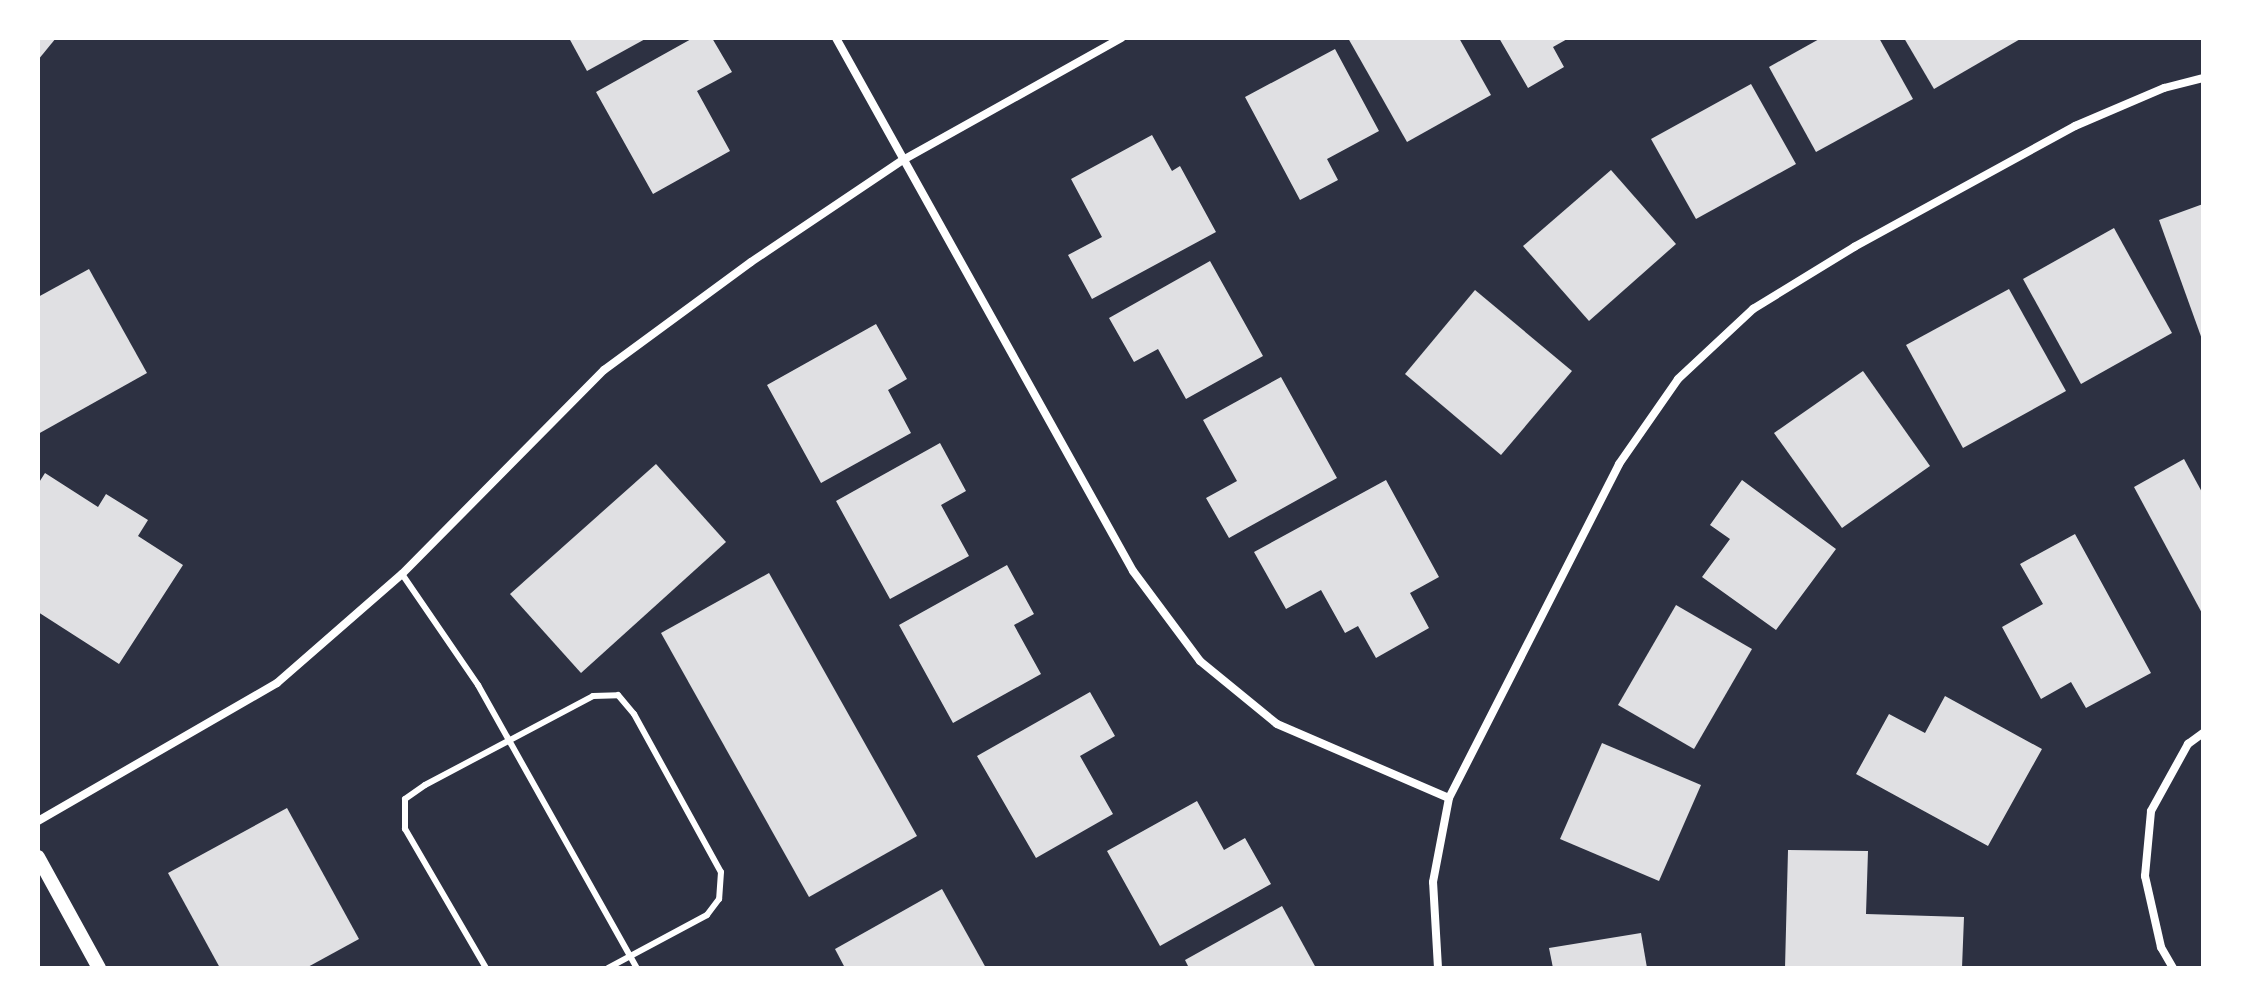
<!DOCTYPE html>
<html>
<head>
<meta charset="utf-8">
<style>
  body { margin:0 }
  #map { position:relative; width:2241px; height:1006px; overflow:hidden; background:#2d3142; font-family:"Work Sans",sans-serif }
  div>[style] { position:absolute }
  [style*='--x'] { left:calc(var(--x)*1px); top:calc(var(--y)*1px); width:calc(var(--w)*1px); rotate:calc(var(--a)*1deg) }
  .building>* { inset:0; background:#e0e0e3 }
  .service>* { height:6px; margin:-3px; padding:0 3px; transform-origin:3px; border-radius:3px; background:#fff }
  .minor>* { height:8px; margin:-4px; padding:0 4px; transform-origin:4px; border-radius:4px; background:#fff }
  .tertiary>* { height:14px; margin:-7px; padding:0 7px; transform-origin:7px; border-radius:7px; background:#fff }
  span { translate:-50% -50%; white-space:nowrap; text-align:center; line-height:1.15; -webkit-text-stroke:6px #fff; paint-order:stroke }
  .frame { position:absolute; inset:0; border:40px solid #fff; pointer-events:none }
</style>
</head>
<body>
<div id="map">
  <div class="building">
    <div style="clip-path:polygon(38px 38px,56px 38px,38px 60px)"></div>
    <div style="clip-path:polygon(569px 38px,647px 38px,587px 71px)"></div>
    <div style="clip-path:polygon(693px 38px,712px 38px,732px 72px,697px 91px,730px 151px,653px 194px,596px 92px)"></div>
    <div style="clip-path:polygon(1348px 38px,1459px 38px,1491px 95px,1407px 142px)"></div>
    <div style="clip-path:polygon(1499px 38px,1569px 38px,1553px 47px,1564px 67px,1528px 88px)"></div>
    <div style="clip-path:polygon(1821px 38px,1879px 38px,1913px 99px,1816px 152px,1769px 67px)"></div>
    <div style="clip-path:polygon(1904px 38px,2022px 38px,1934px 89px)"></div>
    <div style="clip-path:polygon(1335px 49px,1379px 131px,1327px 159px,1338px 180px,1300px 200px,1245px 97px)"></div>
    <div style="clip-path:polygon(1751px 84px,1796px 164px,1696px 219px,1651px 139px)"></div>
    <div style="clip-path:polygon(1152px 135px,1172px 171px,1180px 166px,1216px 232px,1092px 299px,1068px 255px,1102px 237px,1071px 179px)"></div>
    <div style="clip-path:polygon(1611px 170px,1676px 244px,1589px 321px,1523px 246px)"></div>
    <div style="clip-path:polygon(2203px 204px,2203px 342px,2159px 220px)"></div>
    <div style="clip-path:polygon(2114px 228px,2172px 333px,2081px 384px,2023px 279px)"></div>
    <div style="clip-path:polygon(1210px 261px,1263px 356px,1186px 399px,1158px 349px,1134px 362px,1109px 318px)"></div>
    <div style="clip-path:polygon(89px 269px,147px 373px,38px 434px,38px 297px)"></div>
    <div style="clip-path:polygon(2009px 289px,2066px 391px,1963px 448px,1906px 345px)"></div>
    <div style="clip-path:polygon(1475px 290px,1572px 371px,1501px 455px,1405px 374px)"></div>
    <div style="clip-path:polygon(876px 324px,907px 379px,888px 390px,911px 433px,821px 483px,767px 385px)"></div>
    <div style="clip-path:polygon(1863px 371px,1930px 466px,1842px 528px,1774px 433px)"></div>
    <div style="clip-path:polygon(1281px 377px,1337px 478px,1229px 538px,1206px 498px,1237px 481px,1203px 420px)"></div>
    <div style="clip-path:polygon(940px 443px,966px 491px,941px 505px,969px 556px,890px 599px,836px 501px)"></div>
    <div style="clip-path:polygon(2184px 459px,2203px 494px,2203px 615px,2134px 487px)"></div>
    <div style="clip-path:polygon(656px 464px,726px 542px,581px 673px,510px 594px)"></div>
    <div style="clip-path:polygon(45px 473px,98px 507px,106px 494px,148px 520px,138px 536px,183px 565px,119px 664px,38px 612px,38px 484px)"></div>
    <div style="clip-path:polygon(1386px 480px,1439px 577px,1410px 593px,1429px 628px,1376px 658px,1358px 626px,1345px 633px,1321px 590px,1286px 609px,1254px 552px)"></div>
    <div style="clip-path:polygon(1742px 480px,1836px 549px,1776px 630px,1702px 577px,1730px 539px,1710px 525px)"></div>
    <div style="clip-path:polygon(2075px 534px,2151px 673px,2086px 708px,2071px 682px,2041px 699px,2002px 627px,2043px 604px,2020px 564px)"></div>
    <div style="clip-path:polygon(1007px 565px,1034px 614px,1014px 625px,1041px 674px,953px 723px,899px 625px)"></div>
    <div style="clip-path:polygon(769px 573px,917px 836px,809px 897px,661px 633px)"></div>
    <div style="clip-path:polygon(1676px 605px,1752px 649px,1694px 749px,1618px 705px)"></div>
    <div style="clip-path:polygon(1090px 692px,1115px 736px,1080px 756px,1113px 814px,1036px 858px,977px 756px)"></div>
    <div style="clip-path:polygon(1945px 696px,2042px 749px,1988px 846px,1856px 774px,1889px 714px,1925px 733px)"></div>
    <div style="clip-path:polygon(1602px 743px,1701px 785px,1659px 881px,1560px 839px)"></div>
    <div style="clip-path:polygon(1197px 801px,1224px 850px,1245px 838px,1271px 884px,1160px 946px,1107px 851px)"></div>
    <div style="clip-path:polygon(287px 808px,359px 939px,306px 968px,220px 968px,168px 873px)"></div>
    <div style="clip-path:polygon(1788px 850px,1868px 851px,1866px 914px,1964px 917px,1962px 968px,1785px 968px)"></div>
    <div style="clip-path:polygon(942px 889px,986px 968px,845px 968px,835px 949px)"></div>
    <div style="clip-path:polygon(1282px 906px,1316px 968px,1189px 968px,1185px 960px)"></div>
    <div style="clip-path:polygon(1641px 933px,1647px 968px,1553px 968px,1549px 948px)"></div>
  </div>
  <div class="service">
    <div style="--x:402;--y:574;--w:135;--a:55.6"></div>
    <div style="--x:478;--y:685;--w:325;--a:60.7"></div>
    <div style="--x:486;--y:968;--w:161;--a:-120.2"></div>
    <div style="--x:405;--y:829;--w:30;--a:-90"></div>
    <div style="--x:405;--y:799;--w:24;--a:-35"></div>
    <div style="--x:425;--y:785;--w:190;--a:-27.9"></div>
    <div style="--x:593;--y:696;--w:25;--a:-2"></div>
    <div style="--x:618;--y:695;--w:25;--a:50"></div>
    <div style="--x:634;--y:714;--w:180;--a:61.2"></div>
    <div style="--x:721;--y:872;--w:27;--a:94"></div>
    <div style="--x:719;--y:899;--w:20;--a:127"></div>
    <div style="--x:707;--y:915;--w:112;--a:151.8"></div>
  </div>
  <div class="minor">
    <div style="--x:836;--y:38;--w:610;--a:60.87"></div>
    <div style="--x:1133;--y:571;--w:112;--a:53.3"></div>
    <div style="--x:1200;--y:661;--w:99;--a:39.3"></div>
    <div style="--x:1277;--y:724;--w:187;--a:23.3"></div>
    <div style="--x:38;--y:821;--w:276;--a:-30"></div>
    <div style="--x:277;--y:683;--w:166;--a:-41.1"></div>
    <div style="--x:402;--y:574;--w:287;--a:-45.3"></div>
    <div style="--x:604;--y:370;--w:182;--a:-36.3"></div>
    <div style="--x:751;--y:262;--w:183;--a:-33.9"></div>
    <div style="--x:903;--y:160;--w:250;--a:-29.2"></div>
    <div style="--x:1438;--y:968;--w:86;--a:-93.3"></div>
    <div style="--x:1433;--y:882;--w:86;--a:-79.2"></div>
    <div style="--x:1449;--y:798;--w:375;--a:-63"></div>
    <div style="--x:1619;--y:464;--w:103;--a:-55.2"></div>
    <div style="--x:1678;--y:379;--w:103;--a:-43"></div>
    <div style="--x:1753;--y:309;--w:119;--a:-31.5"></div>
    <div style="--x:1854;--y:247;--w:252;--a:-28.7"></div>
    <div style="--x:2075;--y:126;--w:97;--a:-23.1"></div>
    <div style="--x:2164;--y:88;--w:40;--a:-14.4"></div>
    <div style="--x:2173;--y:968;--w:24;--a:-120"></div>
    <div style="--x:2161;--y:947;--w:73;--a:-102.7"></div>
    <div style="--x:2145;--y:876;--w:65;--a:-84.7"></div>
    <div style="--x:2151;--y:811;--w:77;--a:-61.1"></div>
    <div style="--x:2188;--y:744;--w:19;--a:-36"></div>
  </div>
  <div class="tertiary">
    <div style="--x:38;--y:857;--w:127;--a:61.2"></div>
  </div>
  <div class="frame"></div>
</div>
</body>
</html>
